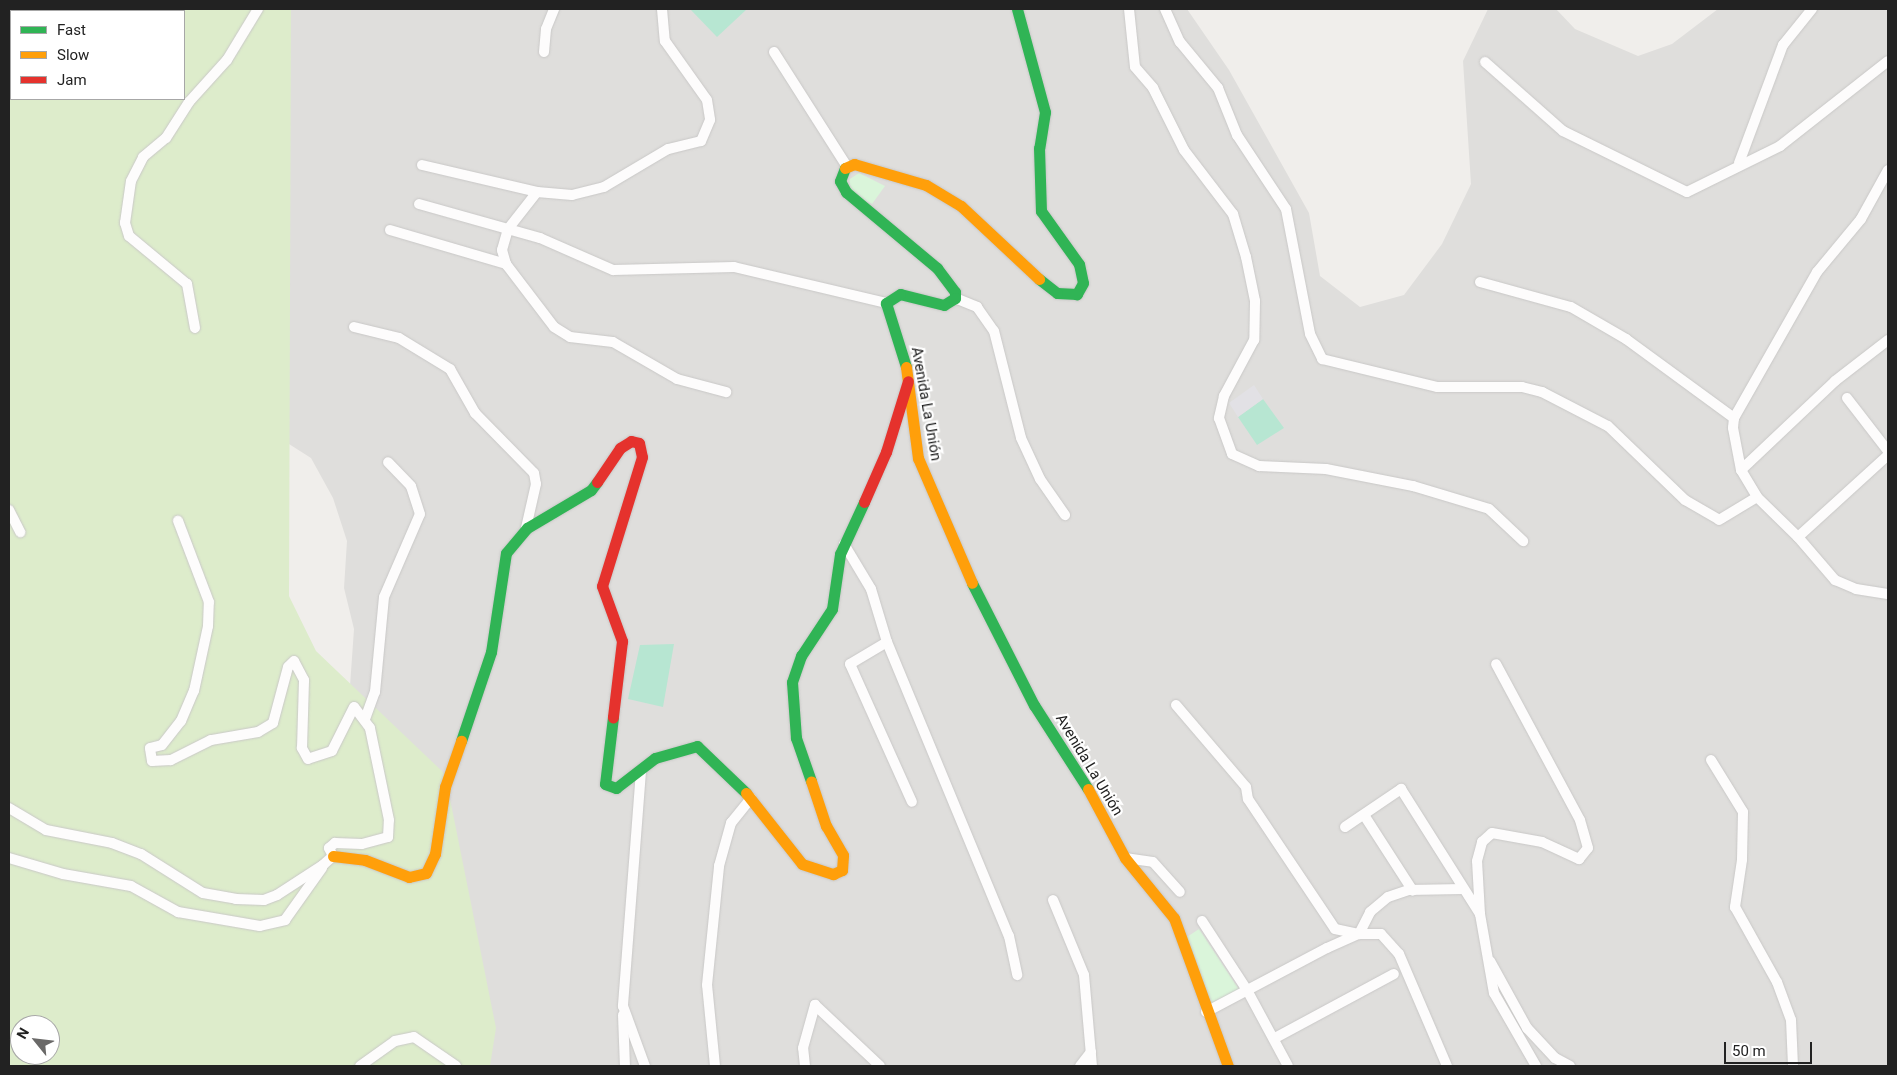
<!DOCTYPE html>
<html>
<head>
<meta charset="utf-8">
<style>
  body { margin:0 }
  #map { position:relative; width:1897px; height:1075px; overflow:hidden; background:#f0eeeb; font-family:Roboto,sans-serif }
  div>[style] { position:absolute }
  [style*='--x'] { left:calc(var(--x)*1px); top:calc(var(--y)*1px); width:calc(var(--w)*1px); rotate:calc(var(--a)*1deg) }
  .residential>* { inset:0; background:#dfdedc }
  .grass>* { inset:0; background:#ddeccb }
  .park>* { inset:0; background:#daf5da }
  .pitch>* { inset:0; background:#b7e6d2 }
  .plaza>* { inset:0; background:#e2e1e5 }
  .roads { filter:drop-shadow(0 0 1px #c9c8c7) drop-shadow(0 0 1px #c9c8c7) }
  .street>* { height:10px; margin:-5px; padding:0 5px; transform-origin:5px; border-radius:5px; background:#fdfcfc }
  .fast>* { height:11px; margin:-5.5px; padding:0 5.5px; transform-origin:5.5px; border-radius:5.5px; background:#30b455 }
  .slow>* { height:11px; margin:-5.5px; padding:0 5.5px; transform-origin:5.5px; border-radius:5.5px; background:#ff9f0a }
  .jam>* { height:11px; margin:-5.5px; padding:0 5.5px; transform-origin:5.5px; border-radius:5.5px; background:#e5322d }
  span { translate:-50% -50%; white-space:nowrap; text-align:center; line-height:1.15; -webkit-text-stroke:4.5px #fff; paint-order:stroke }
  .street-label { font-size:15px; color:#222 }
  .frame { position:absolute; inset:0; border:10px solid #222; pointer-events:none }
  .legend { position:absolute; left:10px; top:10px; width:175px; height:90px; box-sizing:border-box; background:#fff; border:1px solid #a7a7a7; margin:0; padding:6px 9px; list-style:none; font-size:15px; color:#222 }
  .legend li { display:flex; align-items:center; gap:10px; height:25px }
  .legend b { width:25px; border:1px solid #a7a7a7 }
  .north { position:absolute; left:10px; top:1015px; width:50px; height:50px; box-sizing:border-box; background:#fff; border:1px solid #a7a7a7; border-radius:50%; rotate:299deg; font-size:14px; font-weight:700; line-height:20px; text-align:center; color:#222 }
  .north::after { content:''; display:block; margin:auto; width:18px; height:22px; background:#6a6968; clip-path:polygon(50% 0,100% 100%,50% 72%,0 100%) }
  .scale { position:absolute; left:1724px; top:1042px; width:88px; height:22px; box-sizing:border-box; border:2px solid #222; border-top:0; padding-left:6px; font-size:15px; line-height:18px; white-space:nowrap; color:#222; -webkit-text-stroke:4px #fff; paint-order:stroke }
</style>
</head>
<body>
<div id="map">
  <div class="residential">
    <div style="clip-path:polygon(9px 9px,1187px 9px,1229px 70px,1309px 213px,1320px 276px,1360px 307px,1404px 295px,1442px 244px,1471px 184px,1463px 61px,1488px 9px,1556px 9px,1575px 29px,1638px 56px,1672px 44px,1718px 9px,1888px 9px,1888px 1066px,337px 1066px,344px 772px,354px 629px,344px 588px,347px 541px,333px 498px,311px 458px,140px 349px,184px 99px,184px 11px)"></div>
  </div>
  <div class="grass">
    <div style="clip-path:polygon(evenodd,9px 9px,291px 9px,289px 596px,316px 651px,445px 774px,496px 1028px,490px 1066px,9px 1066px,9px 9px,11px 11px,184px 11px,184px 99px,11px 99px,11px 11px,9px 9px,20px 1025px,50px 1025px,50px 1055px,20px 1055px,20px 1025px)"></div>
  </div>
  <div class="park">
    <div style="clip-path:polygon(859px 173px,885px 186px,872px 204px,850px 193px,850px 179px)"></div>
    <div style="clip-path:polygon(1199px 929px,1240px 991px,1208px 1007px,1187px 937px)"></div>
  </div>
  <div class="pitch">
    <div style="clip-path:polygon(690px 9px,747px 9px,717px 37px)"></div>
    <div style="clip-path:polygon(1263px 399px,1284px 428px,1257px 445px,1238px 417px)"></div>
    <div style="clip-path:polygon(674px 644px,663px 707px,628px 699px,640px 645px)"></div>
  </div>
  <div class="plaza">
    <div style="clip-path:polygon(1254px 385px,1263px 399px,1238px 417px,1229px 403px)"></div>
  </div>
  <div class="roads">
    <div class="street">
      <div style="--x:662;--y:9;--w:32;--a:85"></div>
      <div style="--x:665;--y:41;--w:72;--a:54.6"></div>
      <div style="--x:707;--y:100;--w:20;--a:81"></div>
      <div style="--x:710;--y:120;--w:23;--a:113"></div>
      <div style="--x:701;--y:141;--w:34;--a:166"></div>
      <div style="--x:668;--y:149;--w:74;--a:149.3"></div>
      <div style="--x:604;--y:187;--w:33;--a:166"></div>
      <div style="--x:572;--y:195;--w:35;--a:-175"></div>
      <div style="--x:537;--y:192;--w:47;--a:128.1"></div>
      <div style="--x:508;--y:229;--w:22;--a:106"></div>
      <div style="--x:502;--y:250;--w:15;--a:74"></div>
      <div style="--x:506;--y:264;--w:79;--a:52.7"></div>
      <div style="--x:554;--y:327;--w:19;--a:32"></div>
      <div style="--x:570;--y:337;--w:43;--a:6.6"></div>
      <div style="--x:613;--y:342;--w:74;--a:30"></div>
      <div style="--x:677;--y:379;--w:51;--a:14.9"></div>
      <div style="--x:1129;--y:9;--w:58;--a:84.1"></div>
      <div style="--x:1135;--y:67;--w:28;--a:49"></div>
      <div style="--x:1153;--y:88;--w:69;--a:63.4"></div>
      <div style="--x:1184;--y:150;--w:81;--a:52.6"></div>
      <div style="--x:1233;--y:214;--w:45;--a:73.2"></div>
      <div style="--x:1246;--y:257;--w:45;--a:78.4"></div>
      <div style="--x:1255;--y:301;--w:39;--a:91"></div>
      <div style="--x:1254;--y:340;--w:64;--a:118.2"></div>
      <div style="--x:1224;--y:396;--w:23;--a:103"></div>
      <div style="--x:1219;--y:418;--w:38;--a:70"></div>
      <div style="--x:1232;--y:454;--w:30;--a:24"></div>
      <div style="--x:1259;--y:466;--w:67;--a:2.6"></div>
      <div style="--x:1326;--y:469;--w:89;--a:11.1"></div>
      <div style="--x:1413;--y:486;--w:79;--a:16.8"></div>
      <div style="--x:1489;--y:509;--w:47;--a:43.3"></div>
      <div style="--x:1165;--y:9;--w:36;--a:66"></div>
      <div style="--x:1180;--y:42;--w:60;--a:50.4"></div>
      <div style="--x:1218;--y:88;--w:51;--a:68"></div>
      <div style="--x:1237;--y:135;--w:89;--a:56.5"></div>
      <div style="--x:1286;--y:209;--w:127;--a:79.1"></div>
      <div style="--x:1310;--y:334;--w:28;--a:64"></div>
      <div style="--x:1322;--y:359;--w:118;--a:13.7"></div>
      <div style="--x:1437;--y:387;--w:85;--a:0"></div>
      <div style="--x:1522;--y:387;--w:21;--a:14"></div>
      <div style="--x:1542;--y:392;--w:74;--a:27.3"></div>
      <div style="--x:1608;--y:426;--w:107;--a:43.9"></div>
      <div style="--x:1685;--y:500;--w:39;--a:30"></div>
      <div style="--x:1719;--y:520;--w:44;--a:-31.2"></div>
      <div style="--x:150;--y:11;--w:3;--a:-45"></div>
      <div style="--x:544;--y:52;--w:23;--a:-85"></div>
      <div style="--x:546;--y:29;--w:22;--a:-68"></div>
      <div style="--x:774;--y:52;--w:134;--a:57.5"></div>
      <div style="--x:1485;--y:62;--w:104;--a:41.5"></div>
      <div style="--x:1563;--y:131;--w:138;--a:26.2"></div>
      <div style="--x:1687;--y:192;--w:104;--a:-26.3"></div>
      <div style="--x:1780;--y:146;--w:137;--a:-38.2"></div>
      <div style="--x:1739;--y:163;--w:126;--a:-69.6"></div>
      <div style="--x:1783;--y:45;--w:46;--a:-51.1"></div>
      <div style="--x:422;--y:165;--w:118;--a:13.2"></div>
      <div style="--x:1888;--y:170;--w:56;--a:118.9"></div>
      <div style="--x:1861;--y:219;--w:69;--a:129.7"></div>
      <div style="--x:1817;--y:272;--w:168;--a:119.6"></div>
      <div style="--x:1734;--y:418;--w:10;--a:96"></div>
      <div style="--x:1733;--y:428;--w:43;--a:79.2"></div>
      <div style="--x:1741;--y:470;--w:31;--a:59"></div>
      <div style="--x:1757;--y:497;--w:57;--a:44.3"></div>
      <div style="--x:1798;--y:537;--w:122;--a:-42.3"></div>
      <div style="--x:419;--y:204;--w:126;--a:15.7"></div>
      <div style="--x:540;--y:238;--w:80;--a:23.7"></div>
      <div style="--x:613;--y:270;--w:121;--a:-1.4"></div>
      <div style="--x:734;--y:267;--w:156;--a:13.3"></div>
      <div style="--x:390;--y:230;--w:121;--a:16.3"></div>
      <div style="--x:1480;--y:282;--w:94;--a:15.4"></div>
      <div style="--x:1571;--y:307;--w:64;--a:30.2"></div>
      <div style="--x:1626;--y:339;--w:134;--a:36.2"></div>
      <div style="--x:955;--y:298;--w:24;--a:22"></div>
      <div style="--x:977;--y:307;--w:29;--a:55"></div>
      <div style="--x:994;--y:331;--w:110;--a:75.8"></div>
      <div style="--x:1021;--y:438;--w:45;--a:65.1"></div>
      <div style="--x:1040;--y:479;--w:44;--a:55.2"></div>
      <div style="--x:354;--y:327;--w:46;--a:13.7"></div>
      <div style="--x:399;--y:338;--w:60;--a:31.3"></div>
      <div style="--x:450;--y:369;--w:51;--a:60.4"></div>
      <div style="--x:475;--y:413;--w:84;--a:45.5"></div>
      <div style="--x:534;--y:473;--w:11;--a:80"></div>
      <div style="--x:536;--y:484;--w:45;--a:102.8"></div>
      <div style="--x:195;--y:328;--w:45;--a:-100.3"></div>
      <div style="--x:187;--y:284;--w:75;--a:-140.4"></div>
      <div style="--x:129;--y:236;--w:14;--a:-107"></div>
      <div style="--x:125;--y:223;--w:42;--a:-81.9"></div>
      <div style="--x:131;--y:181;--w:27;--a:-63"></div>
      <div style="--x:143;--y:157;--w:30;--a:-40"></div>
      <div style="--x:166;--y:138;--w:43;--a:-57.4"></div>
      <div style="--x:189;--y:102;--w:57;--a:-47.9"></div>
      <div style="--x:227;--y:60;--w:60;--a:-58.7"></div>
      <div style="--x:1847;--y:398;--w:67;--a:52.3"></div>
      <div style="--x:1741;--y:470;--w:129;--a:-43.4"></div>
      <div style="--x:1835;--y:381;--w:67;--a:-37.7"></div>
      <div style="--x:9;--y:510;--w:25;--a:63"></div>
      <div style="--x:1798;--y:537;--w:57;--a:49.3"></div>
      <div style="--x:1835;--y:580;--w:23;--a:23"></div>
      <div style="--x:1856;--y:589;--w:32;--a:9"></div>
      <div style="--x:844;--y:544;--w:52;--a:59"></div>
      <div style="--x:871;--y:589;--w:55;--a:73.2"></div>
      <div style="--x:887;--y:642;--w:318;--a:67.5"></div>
      <div style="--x:1009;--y:936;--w:40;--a:78"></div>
      <div style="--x:887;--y:642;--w:43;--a:149.3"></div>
      <div style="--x:850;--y:664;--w:151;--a:65.8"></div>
      <div style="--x:1176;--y:705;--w:108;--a:49.5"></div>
      <div style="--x:1246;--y:787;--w:12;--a:81"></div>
      <div style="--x:1248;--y:799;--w:156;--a:56.2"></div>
      <div style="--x:1335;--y:929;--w:25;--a:12"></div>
      <div style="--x:1359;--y:934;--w:25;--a:-63"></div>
      <div style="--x:1370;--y:912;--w:23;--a:-40"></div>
      <div style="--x:1388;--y:897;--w:21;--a:-19"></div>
      <div style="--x:1408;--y:890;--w:55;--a:-1"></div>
      <div style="--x:365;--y:719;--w:29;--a:-70"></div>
      <div style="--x:375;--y:692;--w:95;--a:-84.6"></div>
      <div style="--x:384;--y:597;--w:90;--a:-66.6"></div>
      <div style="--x:420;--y:514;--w:29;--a:-108"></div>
      <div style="--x:411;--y:486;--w:33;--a:-134"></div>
      <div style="--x:1711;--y:760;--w:61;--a:58.4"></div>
      <div style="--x:1743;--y:812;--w:48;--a:91.2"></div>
      <div style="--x:1742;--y:860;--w:48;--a:98.5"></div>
      <div style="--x:1735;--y:907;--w:86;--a:60.8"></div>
      <div style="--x:1777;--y:982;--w:40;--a:69.8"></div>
      <div style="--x:1791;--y:1020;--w:46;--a:87.5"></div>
      <div style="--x:641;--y:771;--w:236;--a:94.4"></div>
      <div style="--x:623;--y:1006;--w:64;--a:69.9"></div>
      <div style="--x:9;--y:808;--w:43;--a:30.7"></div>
      <div style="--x:46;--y:830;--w:67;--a:11.1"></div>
      <div style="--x:112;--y:843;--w:31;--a:21"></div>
      <div style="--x:141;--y:854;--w:73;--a:32.2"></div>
      <div style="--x:203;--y:893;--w:34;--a:10"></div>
      <div style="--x:236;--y:899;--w:28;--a:2"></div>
      <div style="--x:264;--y:900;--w:14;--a:-21"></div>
      <div style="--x:277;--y:895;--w:55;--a:-33.1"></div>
      <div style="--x:323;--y:865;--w:13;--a:-42"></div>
      <div style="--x:333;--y:856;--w:9;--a:-117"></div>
      <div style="--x:329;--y:848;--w:8;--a:-40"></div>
      <div style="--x:335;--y:843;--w:27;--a:2"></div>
      <div style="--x:362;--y:844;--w:27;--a:-15"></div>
      <div style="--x:388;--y:837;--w:17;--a:-87"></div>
      <div style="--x:389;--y:820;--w:94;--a:-101.7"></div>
      <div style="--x:370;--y:728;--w:26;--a:-127"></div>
      <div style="--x:354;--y:707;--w:49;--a:116.6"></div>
      <div style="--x:332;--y:751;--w:25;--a:162"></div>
      <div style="--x:308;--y:759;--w:13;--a:-119"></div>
      <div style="--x:302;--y:748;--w:68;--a:-88.3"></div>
      <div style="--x:304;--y:680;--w:21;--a:-118"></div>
      <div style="--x:294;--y:661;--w:8;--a:135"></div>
      <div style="--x:288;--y:667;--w:58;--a:105"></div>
      <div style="--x:273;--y:723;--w:17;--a:149"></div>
      <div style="--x:258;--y:732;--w:48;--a:170.3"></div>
      <div style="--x:211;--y:740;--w:45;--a:153.4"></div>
      <div style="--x:171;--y:760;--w:19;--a:177"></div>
      <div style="--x:152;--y:761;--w:13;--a:-99"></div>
      <div style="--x:150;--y:748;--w:12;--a:-14"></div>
      <div style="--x:162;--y:745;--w:31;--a:-52"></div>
      <div style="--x:181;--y:721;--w:33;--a:-67"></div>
      <div style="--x:194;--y:691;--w:66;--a:-77.8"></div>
      <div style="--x:208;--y:626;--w:24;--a:-88"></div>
      <div style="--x:209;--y:602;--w:87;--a:-110.9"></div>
      <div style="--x:1364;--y:815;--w:90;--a:57.2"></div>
      <div style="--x:1345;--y:827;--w:68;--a:-34.2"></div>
      <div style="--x:1401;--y:789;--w:148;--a:57.7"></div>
      <div style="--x:1480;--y:914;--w:80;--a:80"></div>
      <div style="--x:1494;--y:993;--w:84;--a:60.1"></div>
      <div style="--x:9;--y:858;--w:56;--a:16.5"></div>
      <div style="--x:63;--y:874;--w:69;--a:10"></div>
      <div style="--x:131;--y:886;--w:54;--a:29"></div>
      <div style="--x:178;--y:912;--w:83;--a:9.7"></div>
      <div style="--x:260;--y:926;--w:26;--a:-13"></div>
      <div style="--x:285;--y:920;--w:64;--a:-54.6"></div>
      <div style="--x:1125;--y:858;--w:28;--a:8"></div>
      <div style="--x:1153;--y:862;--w:40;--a:48"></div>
      <div style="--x:1053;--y:900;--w:81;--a:67.5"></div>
      <div style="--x:1084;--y:975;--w:91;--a:85"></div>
      <div style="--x:1480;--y:914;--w:53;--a:-93.2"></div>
      <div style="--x:1477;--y:861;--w:20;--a:-75"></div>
      <div style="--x:1482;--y:842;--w:13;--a:-42"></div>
      <div style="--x:1492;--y:833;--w:51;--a:10.2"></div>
      <div style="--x:1542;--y:842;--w:41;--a:24.7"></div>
      <div style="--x:1579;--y:859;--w:14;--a:-51"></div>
      <div style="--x:1588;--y:848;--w:29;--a:-106"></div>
      <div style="--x:1580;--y:820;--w:177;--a:-118.3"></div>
      <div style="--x:1202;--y:921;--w:82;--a:56.9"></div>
      <div style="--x:1247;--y:990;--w:86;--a:61.7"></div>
      <div style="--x:1490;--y:961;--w:77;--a:61.1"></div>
      <div style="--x:1527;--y:1028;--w:41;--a:47"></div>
      <div style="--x:1555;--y:1058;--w:17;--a:28"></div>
      <div style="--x:1206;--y:1012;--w:137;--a:-27.9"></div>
      <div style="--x:1327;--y:948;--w:35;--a:-24"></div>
      <div style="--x:1359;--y:934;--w:22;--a:0"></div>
      <div style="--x:1381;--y:934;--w:27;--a:48"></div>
      <div style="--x:1399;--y:954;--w:122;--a:66.8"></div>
      <div style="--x:623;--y:1015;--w:51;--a:87.8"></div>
      <div style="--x:1275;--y:1038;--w:135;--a:-28.3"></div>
      <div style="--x:360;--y:1066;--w:43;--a:-35.5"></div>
      <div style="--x:395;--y:1041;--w:19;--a:-12"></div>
      <div style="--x:414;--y:1037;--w:51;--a:34.6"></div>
      <div style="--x:715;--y:1066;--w:81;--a:-95.6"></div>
      <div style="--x:707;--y:985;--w:120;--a:-84.2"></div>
      <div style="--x:719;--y:866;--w:45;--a:-74.4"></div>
      <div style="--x:731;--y:823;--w:32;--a:-51"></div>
      <div style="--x:805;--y:1066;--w:18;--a:-96"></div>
      <div style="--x:803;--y:1048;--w:45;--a:-74.4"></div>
      <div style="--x:815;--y:1005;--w:89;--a:43.2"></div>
      <div style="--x:1080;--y:1066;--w:18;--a:-52"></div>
    </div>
    <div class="fast">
      <div style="--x:1017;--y:9;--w:107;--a:74.8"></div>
      <div style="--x:1045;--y:112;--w:36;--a:99"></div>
      <div style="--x:1039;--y:148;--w:63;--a:88.2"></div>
      <div style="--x:1041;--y:211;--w:65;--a:54.4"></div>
      <div style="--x:1079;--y:264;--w:19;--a:78"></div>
      <div style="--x:1083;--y:283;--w:13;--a:119"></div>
      <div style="--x:1077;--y:294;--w:20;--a:-177"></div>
      <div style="--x:1057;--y:293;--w:23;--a:-142"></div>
      <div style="--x:845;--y:168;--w:14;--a:111"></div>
      <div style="--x:840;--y:181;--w:13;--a:61"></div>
      <div style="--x:846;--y:192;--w:119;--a:39.9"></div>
      <div style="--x:937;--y:268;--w:30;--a:53"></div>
      <div style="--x:955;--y:292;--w:6;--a:90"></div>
      <div style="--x:955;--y:298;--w:13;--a:148"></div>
      <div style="--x:944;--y:305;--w:45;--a:-166"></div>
      <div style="--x:900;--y:294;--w:17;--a:147"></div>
      <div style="--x:886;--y:303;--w:67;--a:72.6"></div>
      <div style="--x:972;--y:583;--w:137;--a:63.1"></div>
      <div style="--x:1034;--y:705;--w:100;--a:57.3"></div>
      <div style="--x:613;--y:717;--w:67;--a:96.8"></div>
      <div style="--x:605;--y:784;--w:12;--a:20"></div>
      <div style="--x:616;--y:788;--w:49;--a:-37.6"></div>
      <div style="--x:655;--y:758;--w:44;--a:-15.9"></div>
      <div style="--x:697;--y:746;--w:68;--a:43.8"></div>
      <div style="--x:461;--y:741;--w:94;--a:-71.4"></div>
      <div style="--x:491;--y:652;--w:100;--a:-81.4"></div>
      <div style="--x:506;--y:553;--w:33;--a:-50"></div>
      <div style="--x:527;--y:528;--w:74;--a:-30.7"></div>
      <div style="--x:591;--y:490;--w:10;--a:-53"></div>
      <div style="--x:811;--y:781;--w:46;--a:-109.2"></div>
      <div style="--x:796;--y:738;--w:56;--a:-94.1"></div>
      <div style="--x:792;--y:682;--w:28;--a:-71"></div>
      <div style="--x:801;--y:656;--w:56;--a:-56.6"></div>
      <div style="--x:832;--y:609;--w:56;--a:-81.7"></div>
      <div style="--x:840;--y:554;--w:57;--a:-65.2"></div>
    </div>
    <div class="slow">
      <div style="--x:845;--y:168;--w:10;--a:-24"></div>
      <div style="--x:854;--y:164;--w:75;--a:16.3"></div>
      <div style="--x:926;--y:185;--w:41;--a:31"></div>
      <div style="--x:961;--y:206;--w:107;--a:43.1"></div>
      <div style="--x:906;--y:367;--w:92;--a:82.5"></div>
      <div style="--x:918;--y:458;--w:136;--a:66.6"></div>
      <div style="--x:1088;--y:789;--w:78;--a:61.8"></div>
      <div style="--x:1125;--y:858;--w:77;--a:50.8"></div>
      <div style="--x:1174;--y:918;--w:158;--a:70"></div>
      <div style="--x:746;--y:793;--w:90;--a:51.7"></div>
      <div style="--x:802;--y:864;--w:33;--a:18"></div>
      <div style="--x:833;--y:874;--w:10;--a:-24"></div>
      <div style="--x:842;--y:870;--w:15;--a:-86"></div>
      <div style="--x:843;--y:855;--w:34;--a:-120"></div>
      <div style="--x:826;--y:826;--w:47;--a:-108.4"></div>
      <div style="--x:333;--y:856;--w:32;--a:7"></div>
      <div style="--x:365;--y:860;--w:47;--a:21.1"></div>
      <div style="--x:409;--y:877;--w:17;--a:-13"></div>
      <div style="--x:426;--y:873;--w:21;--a:-65"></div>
      <div style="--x:435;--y:854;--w:68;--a:-81.5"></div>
      <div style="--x:445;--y:787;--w:49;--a:-70.8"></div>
    </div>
    <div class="jam">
      <div style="--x:597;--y:482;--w:41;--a:-55.9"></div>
      <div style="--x:620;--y:448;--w:13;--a:-32"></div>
      <div style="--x:631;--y:441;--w:8;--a:14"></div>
      <div style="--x:639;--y:443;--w:14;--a:78"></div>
      <div style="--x:642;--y:457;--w:135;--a:107.2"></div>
      <div style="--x:602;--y:586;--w:59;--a:70"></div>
      <div style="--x:622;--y:641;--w:77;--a:96.8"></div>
      <div style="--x:864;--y:502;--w:55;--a:-66.3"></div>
      <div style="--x:886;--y:452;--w:74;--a:-72.8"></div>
    </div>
  </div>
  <div class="street-label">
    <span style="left:926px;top:404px;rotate:80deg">Avenida La Unión</span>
    <span style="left:1089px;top:765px;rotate:59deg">Avenida La Unión</span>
  </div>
  <div class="frame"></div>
  <ul class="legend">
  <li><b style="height:6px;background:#30b455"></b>Fast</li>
  <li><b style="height:6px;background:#ff9f0a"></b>Slow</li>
  <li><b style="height:6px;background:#e5322d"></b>Jam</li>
  </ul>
  <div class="north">N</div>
  <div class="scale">50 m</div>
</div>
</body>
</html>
